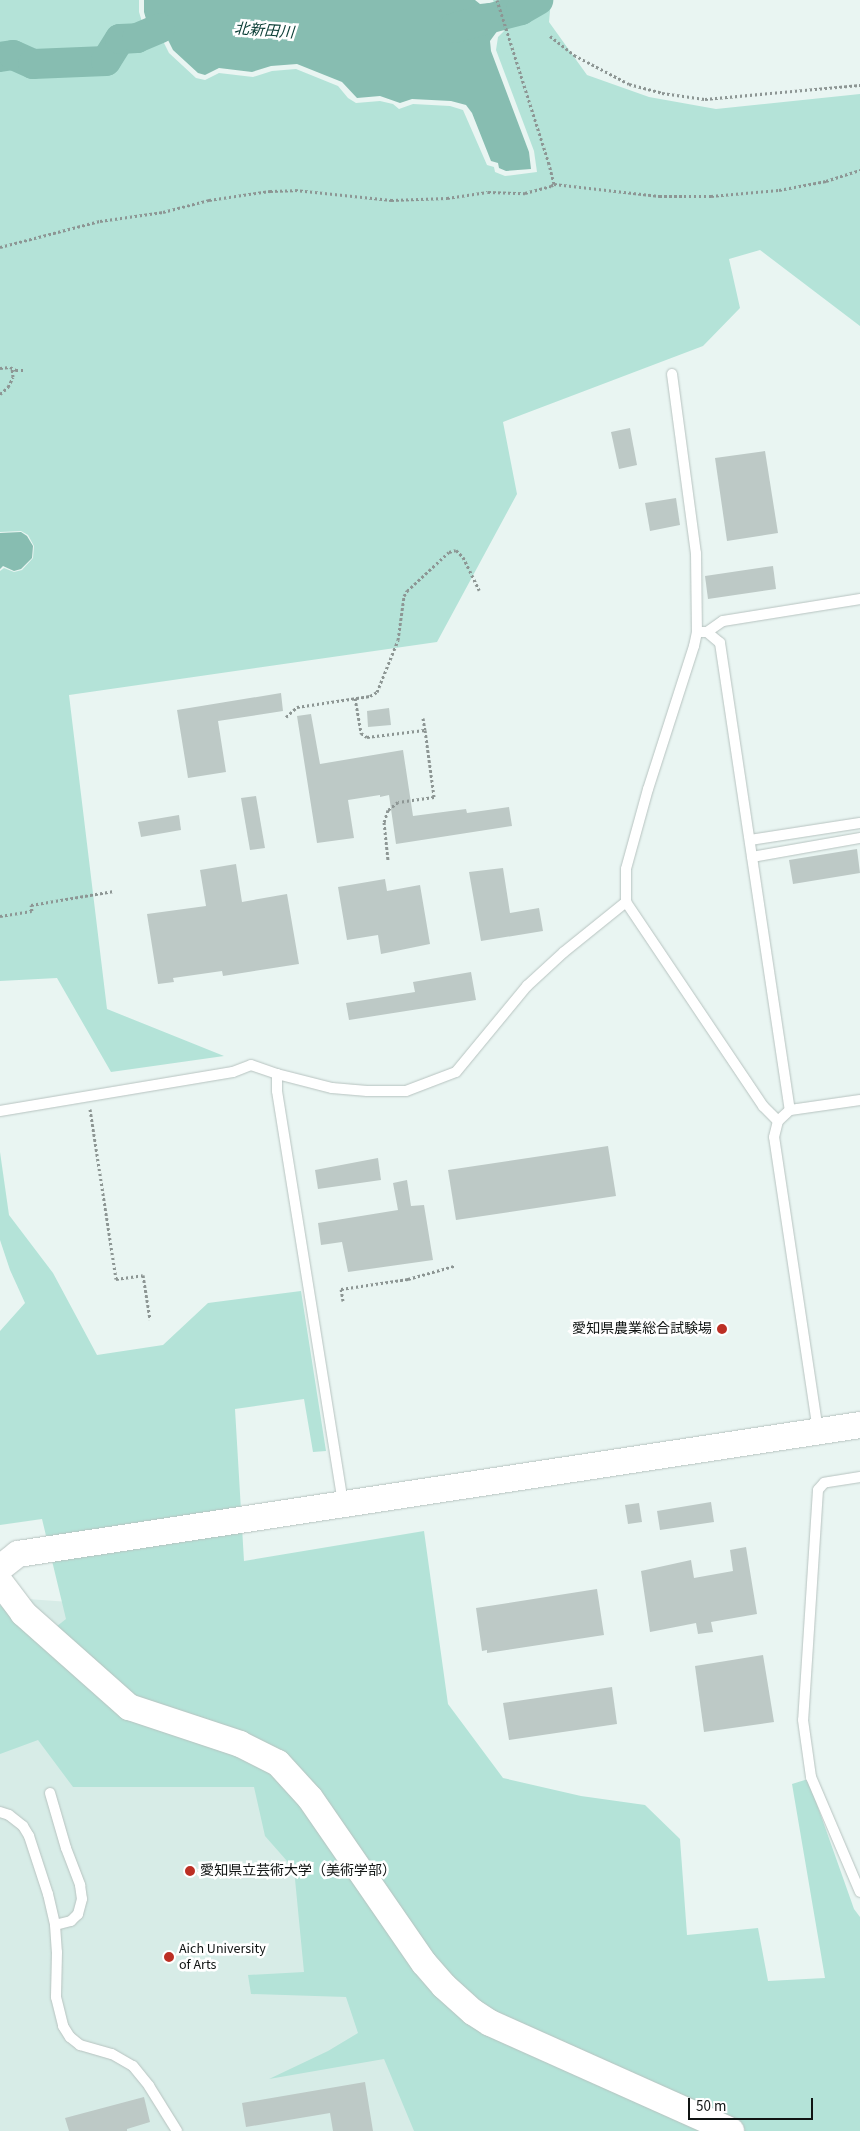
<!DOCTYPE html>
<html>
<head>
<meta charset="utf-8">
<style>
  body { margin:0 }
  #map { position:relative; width:860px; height:2131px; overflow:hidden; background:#e9f5f2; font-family:"Source Sans 3","Noto Sans JP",sans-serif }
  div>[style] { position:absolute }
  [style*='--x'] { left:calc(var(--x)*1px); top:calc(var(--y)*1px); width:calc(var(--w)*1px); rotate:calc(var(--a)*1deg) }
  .built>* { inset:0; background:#d7ece7 }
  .green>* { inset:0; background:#b4e3d8 }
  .water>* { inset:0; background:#87bdb1 }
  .river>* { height:30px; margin:-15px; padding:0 15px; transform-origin:15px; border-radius:15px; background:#87bdb1 }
  .building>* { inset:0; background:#bdc9c6 }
  .path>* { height:3px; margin-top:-1.5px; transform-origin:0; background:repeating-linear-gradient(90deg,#8d9694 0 2.5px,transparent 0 5px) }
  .roads { filter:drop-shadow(0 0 1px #b7c3c0) drop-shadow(0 0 1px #b7c3c0) }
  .lane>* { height:10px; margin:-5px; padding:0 5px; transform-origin:5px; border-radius:5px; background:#fff }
  .secondary>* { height:26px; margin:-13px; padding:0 13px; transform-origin:13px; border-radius:13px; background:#fff }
  .dots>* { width:14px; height:14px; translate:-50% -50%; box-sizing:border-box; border:2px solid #fff; border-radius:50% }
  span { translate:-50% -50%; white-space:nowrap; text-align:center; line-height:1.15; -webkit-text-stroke:5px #fff; paint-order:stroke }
  .poi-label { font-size:14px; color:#101413 }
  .right { translate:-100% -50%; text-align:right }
  .left { translate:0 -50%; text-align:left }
  .water-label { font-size:15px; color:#083b33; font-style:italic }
  .scale { position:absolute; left:688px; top:2098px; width:125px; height:22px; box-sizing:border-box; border:2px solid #101413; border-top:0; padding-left:6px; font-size:15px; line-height:18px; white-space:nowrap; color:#101413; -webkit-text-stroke:4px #fff; paint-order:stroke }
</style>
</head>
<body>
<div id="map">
  <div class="built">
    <div style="clip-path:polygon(0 1597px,194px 1611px,564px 2131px,0 2131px)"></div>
  </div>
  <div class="green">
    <div style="clip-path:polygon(0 0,139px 0,139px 12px,143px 25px,131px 31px,114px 33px,118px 47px,138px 49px,155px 38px,161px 37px,169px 53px,196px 78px,205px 80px,219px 73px,253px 77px,272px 71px,296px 69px,338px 86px,348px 98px,356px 103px,380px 101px,393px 104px,399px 109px,413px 104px,450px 106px,463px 110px,487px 165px,494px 167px,495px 172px,505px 176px,537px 172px,534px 151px,496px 50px,498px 37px,504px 31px,493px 0,551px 0,549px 22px,587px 75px,649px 97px,716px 109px,860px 94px,860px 326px,760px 250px,729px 259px,740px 308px,703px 346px,503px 422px,517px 494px,437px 642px,69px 695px,107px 1009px,224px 1056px,111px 1072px,57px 978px,0 981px,0 571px,4px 568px,14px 572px,22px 570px,33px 558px,34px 546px,28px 535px,21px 531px,0 532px)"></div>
    <div style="clip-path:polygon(0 1152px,9px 1215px,53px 1273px,97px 1355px,163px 1345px,208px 1303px,301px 1291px,326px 1451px,313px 1452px,304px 1399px,235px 1409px,244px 1561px,424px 1531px,448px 1704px,503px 1778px,581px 1796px,645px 1805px,680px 1839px,687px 1935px,758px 1928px,768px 1981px,825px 1978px,792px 1784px,808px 1779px,854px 1909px,860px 1917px,860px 2131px,414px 2131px,384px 2059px,269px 2079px,328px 2051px,358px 2033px,346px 1997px,251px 1994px,248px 1975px,304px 1972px,294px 1869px,265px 1836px,254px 1787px,73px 1787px,38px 1740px,0 1754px,0 1605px,37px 1642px,66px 1619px,42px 1519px,0 1525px,0 1331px,25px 1303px,10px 1270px,0 1240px)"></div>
  </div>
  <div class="water">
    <div style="clip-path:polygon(144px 0,475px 0,480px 4px,489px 3px,498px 30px,490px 41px,491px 51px,529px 152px,531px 169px,506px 171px,499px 168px,498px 163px,491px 161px,472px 113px,466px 105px,451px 101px,412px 99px,400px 103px,380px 96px,357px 98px,342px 82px,297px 64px,271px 66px,252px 72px,219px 68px,205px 75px,198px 73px,173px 50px,164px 32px,153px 33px,137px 44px,122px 42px,120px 37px,144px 32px,148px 26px,144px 12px)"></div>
    <div style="clip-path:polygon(21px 532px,27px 536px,33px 546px,32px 558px,21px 569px,14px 571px,3px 566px,0 569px,0 533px)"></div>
  </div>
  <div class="river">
    <div style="--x:454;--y:28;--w:69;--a:-15"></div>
    <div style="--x:521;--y:10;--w:20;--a:-30"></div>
    <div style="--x:0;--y:57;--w:13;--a:-9"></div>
    <div style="--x:13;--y:55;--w:22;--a:24"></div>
    <div style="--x:33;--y:64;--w:73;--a:-2.4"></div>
    <div style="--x:106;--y:61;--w:26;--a:-58"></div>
    <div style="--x:120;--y:39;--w:17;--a:-3"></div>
    <div style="--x:137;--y:38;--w:25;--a:-23"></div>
  </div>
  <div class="building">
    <div style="clip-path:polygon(630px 428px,637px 465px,619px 469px,611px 432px)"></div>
    <div style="clip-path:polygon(765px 451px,778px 533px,727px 541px,715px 458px)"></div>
    <div style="clip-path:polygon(676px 498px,680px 525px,650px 531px,645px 503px)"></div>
    <div style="clip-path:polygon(773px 566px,776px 589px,708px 599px,705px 576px)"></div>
    <div style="clip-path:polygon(281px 693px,283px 711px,218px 721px,226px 772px,188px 778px,177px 710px)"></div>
    <div style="clip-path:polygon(389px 708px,391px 725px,368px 727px,367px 711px)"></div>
    <div style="clip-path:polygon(311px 714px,320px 764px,403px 750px,413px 816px,466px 809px,467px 813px,509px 807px,512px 826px,396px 844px,389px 795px,380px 797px,380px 795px,348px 800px,354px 838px,317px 843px,297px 716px)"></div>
    <div style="clip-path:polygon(256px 796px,265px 848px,250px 850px,241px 798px)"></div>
    <div style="clip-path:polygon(179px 815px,181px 830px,141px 837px,138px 822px)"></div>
    <div style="clip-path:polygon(857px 849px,860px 873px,793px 884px,789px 860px)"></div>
    <div style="clip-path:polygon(236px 864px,242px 902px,287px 894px,299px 964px,223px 976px,222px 971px,173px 978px,174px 982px,158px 984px,147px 914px,206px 906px,200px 870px)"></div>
    <div style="clip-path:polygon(503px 868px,510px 913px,539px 908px,543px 931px,481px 941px,469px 872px)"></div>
    <div style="clip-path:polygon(385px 879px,387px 891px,420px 885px,430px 944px,381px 954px,378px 935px,347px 940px,338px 887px)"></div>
    <div style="clip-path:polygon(471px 972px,476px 1000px,349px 1020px,346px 1003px,415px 992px,413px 982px)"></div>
    <div style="clip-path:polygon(608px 1146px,616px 1196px,456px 1220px,448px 1170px)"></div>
    <div style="clip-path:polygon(378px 1158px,381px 1180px,318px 1189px,315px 1170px)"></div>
    <div style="clip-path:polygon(407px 1180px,411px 1206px,424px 1205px,433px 1260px,348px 1272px,342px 1242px,321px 1245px,318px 1223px,398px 1210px,393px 1183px)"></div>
    <div style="clip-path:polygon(711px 1502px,714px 1522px,660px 1530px,657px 1511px)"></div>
    <div style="clip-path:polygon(639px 1503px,642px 1522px,628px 1524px,625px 1505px)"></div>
    <div style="clip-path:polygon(746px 1547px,757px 1614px,711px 1622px,713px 1632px,698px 1634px,696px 1623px,650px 1632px,641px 1571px,691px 1560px,694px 1578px,733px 1571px,730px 1550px)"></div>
    <div style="clip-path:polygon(597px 1589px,604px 1635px,487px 1653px,487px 1650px,482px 1651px,476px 1608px)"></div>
    <div style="clip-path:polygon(763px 1655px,774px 1722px,704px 1732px,695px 1666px)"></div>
    <div style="clip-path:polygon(612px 1687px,617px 1724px,509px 1740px,503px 1703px)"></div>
    <div style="clip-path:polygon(365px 2082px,373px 2131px,333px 2131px,330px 2113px,246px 2127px,242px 2103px)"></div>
    <div style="clip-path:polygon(144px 2097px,150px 2122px,127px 2129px,127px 2131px,69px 2131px,65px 2118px)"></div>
  </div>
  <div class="path">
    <div style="--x:550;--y:36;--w:31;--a:38"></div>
    <div style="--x:574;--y:55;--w:62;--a:27.8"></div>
    <div style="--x:629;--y:84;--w:34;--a:15"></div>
    <div style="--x:662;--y:93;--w:43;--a:7.9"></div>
    <div style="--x:705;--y:99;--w:156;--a:-5.2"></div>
    <div style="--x:554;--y:184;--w:106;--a:6.5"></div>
    <div style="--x:659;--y:196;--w:52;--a:0"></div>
    <div style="--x:711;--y:196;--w:68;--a:-5"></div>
    <div style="--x:779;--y:190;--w:48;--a:-10.8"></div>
    <div style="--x:826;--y:181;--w:36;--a:-18"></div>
    <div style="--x:0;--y:247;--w:103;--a:-14.6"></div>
    <div style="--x:100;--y:221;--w:64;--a:-8.1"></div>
    <div style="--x:163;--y:212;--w:48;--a:-14.6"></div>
    <div style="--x:209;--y:200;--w:62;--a:-8.4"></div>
    <div style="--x:270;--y:191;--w:25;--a:-2"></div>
    <div style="--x:295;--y:190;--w:97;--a:5.9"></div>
    <div style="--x:391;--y:200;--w:56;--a:-2"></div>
    <div style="--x:447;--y:198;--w:41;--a:-8.3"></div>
    <div style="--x:488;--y:192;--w:37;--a:2"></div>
    <div style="--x:525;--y:193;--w:27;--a:-15"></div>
    <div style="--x:551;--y:186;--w:4;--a:-34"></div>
    <div style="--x:554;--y:184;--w:21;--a:-104"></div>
    <div style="--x:549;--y:164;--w:172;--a:-107.6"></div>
    <div style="--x:0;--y:368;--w:10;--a:-6"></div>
    <div style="--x:10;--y:367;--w:7;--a:27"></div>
    <div style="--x:16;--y:370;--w:8;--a:0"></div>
    <div style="--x:0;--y:394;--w:11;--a:-41"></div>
    <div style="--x:8;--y:387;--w:11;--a:-63"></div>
    <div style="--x:13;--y:377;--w:9;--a:-96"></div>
    <div style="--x:355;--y:698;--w:36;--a:80"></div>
    <div style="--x:361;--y:733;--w:7;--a:34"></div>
    <div style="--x:367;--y:737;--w:58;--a:-6.9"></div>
    <div style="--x:425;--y:730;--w:68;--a:82.3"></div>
    <div style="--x:434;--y:797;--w:36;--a:172"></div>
    <div style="--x:398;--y:802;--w:13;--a:141"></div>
    <div style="--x:388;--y:810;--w:13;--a:108"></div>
    <div style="--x:384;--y:822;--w:38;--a:84"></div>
    <div style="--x:286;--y:717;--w:15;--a:-42"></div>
    <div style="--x:297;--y:707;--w:74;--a:-8.6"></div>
    <div style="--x:370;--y:696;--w:8;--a:-30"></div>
    <div style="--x:377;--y:692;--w:56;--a:-68"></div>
    <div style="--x:398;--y:640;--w:44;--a:-82.2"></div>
    <div style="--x:404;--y:596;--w:6;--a:-59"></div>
    <div style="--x:407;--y:591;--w:57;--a:-42.9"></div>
    <div style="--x:449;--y:552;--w:7;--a:-16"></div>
    <div style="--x:456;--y:550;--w:10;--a:45"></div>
    <div style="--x:463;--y:557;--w:37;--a:64"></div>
    <div style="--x:423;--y:718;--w:12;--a:81"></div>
    <div style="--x:0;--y:916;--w:32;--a:-9"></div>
    <div style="--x:32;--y:911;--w:6;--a:-99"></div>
    <div style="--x:31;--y:905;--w:84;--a:-9.6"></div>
    <div style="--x:90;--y:1109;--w:172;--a:81.3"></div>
    <div style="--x:116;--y:1279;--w:27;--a:-8"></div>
    <div style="--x:143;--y:1275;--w:45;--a:81"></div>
    <div style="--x:343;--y:1301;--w:12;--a:-99"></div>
    <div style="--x:341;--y:1289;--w:68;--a:-8.5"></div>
    <div style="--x:408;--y:1279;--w:48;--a:-15.8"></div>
  </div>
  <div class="roads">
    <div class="lane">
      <div style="--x:672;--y:374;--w:181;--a:82.4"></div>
      <div style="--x:696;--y:553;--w:79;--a:89.3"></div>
      <div style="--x:697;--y:632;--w:14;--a:102"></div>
      <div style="--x:694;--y:646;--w:150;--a:107.8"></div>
      <div style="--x:648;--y:789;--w:83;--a:105.4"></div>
      <div style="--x:626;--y:869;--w:33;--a:90"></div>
      <div style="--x:626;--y:902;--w:246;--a:56.1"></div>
      <div style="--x:763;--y:1106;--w:21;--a:45"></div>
      <div style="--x:700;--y:632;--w:7;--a:0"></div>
      <div style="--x:707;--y:632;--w:19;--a:-35"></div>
      <div style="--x:723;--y:621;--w:139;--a:-9.1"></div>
      <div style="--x:707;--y:632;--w:17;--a:40"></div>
      <div style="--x:720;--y:643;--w:472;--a:81.5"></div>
      <div style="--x:750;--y:840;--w:111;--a:-8.8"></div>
      <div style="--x:752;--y:857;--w:110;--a:-10"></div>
      <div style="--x:277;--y:1074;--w:17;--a:90"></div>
      <div style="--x:277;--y:1091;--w:417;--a:80.9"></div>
      <div style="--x:0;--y:1111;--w:236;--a:-9.5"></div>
      <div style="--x:233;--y:1072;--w:19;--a:-21"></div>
      <div style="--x:251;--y:1065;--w:28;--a:19"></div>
      <div style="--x:277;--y:1074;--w:57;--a:14.3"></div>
      <div style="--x:332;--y:1088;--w:35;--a:5"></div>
      <div style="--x:367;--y:1091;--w:39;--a:0"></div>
      <div style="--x:406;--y:1091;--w:53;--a:-20.8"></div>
      <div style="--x:456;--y:1072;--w:112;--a:-50.5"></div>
      <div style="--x:527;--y:986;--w:50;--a:-42.6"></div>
      <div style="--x:564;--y:952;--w:80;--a:-38.9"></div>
      <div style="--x:818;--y:1431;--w:297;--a:-98.5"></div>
      <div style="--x:774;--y:1137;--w:16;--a:-76"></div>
      <div style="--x:778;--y:1121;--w:16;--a:-43"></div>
      <div style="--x:790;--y:1110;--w:71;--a:-8.1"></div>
      <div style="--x:860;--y:1477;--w:36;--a:171"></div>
      <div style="--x:824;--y:1483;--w:9;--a:131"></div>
      <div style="--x:818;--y:1490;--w:230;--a:93.7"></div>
      <div style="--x:803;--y:1720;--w:58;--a:82"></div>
      <div style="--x:811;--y:1777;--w:125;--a:66.9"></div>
      <div style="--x:50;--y:1793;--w:57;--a:73.8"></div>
      <div style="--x:66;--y:1848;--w:40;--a:69"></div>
      <div style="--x:80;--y:1885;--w:14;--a:82"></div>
      <div style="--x:82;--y:1899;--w:16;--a:105"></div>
      <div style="--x:78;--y:1914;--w:10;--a:135"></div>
      <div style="--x:71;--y:1921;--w:16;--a:166"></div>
      <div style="--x:0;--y:1812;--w:9;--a:18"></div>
      <div style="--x:9;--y:1815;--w:18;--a:38"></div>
      <div style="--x:23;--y:1826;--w:12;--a:59"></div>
      <div style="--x:29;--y:1836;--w:61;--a:71.9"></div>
      <div style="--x:48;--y:1894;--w:32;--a:77"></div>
      <div style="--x:55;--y:1925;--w:27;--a:86"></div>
      <div style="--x:57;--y:1952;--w:45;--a:91.3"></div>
      <div style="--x:56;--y:1997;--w:30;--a:76"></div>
      <div style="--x:63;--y:2026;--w:13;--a:58"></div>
      <div style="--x:70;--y:2037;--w:13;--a:39"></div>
      <div style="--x:80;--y:2045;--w:33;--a:16"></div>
      <div style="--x:112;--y:2054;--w:24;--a:30"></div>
      <div style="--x:133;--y:2066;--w:26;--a:51"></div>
      <div style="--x:149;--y:2086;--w:53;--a:58.1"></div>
    </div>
    <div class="secondary">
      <div style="--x:0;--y:1568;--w:23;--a:-38"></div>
      <div style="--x:18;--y:1554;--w:852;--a:-8.71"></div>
      <div style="--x:0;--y:1582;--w:39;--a:53"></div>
      <div style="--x:23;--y:1613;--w:142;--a:41.6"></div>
      <div style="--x:129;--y:1707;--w:117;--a:18.4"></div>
      <div style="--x:240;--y:1744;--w:42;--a:26.6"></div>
      <div style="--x:278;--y:1763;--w:47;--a:47.6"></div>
      <div style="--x:310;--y:1798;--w:201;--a:55.4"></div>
      <div style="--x:424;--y:1963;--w:30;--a:49"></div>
      <div style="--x:444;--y:1986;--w:39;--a:42"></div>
      <div style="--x:473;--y:2012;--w:20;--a:33"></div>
      <div style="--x:490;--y:2023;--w:264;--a:24.1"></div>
    </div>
  </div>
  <div class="dots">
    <div style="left:722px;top:1329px;background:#bc2f24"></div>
    <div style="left:190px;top:1871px;background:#bc2f24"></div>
    <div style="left:169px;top:1957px;background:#bc2f24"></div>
  </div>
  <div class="poi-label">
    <span class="right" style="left:712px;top:1329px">愛知県農業総合試験場</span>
    <span class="left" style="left:200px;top:1871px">愛知県立芸術大学（美術学部）</span>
    <span class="left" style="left:179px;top:1957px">Aich University<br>of Arts</span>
  </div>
  <div class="water-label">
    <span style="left:264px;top:31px;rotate:4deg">北新田川</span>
  </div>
  <div class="scale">50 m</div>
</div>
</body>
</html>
